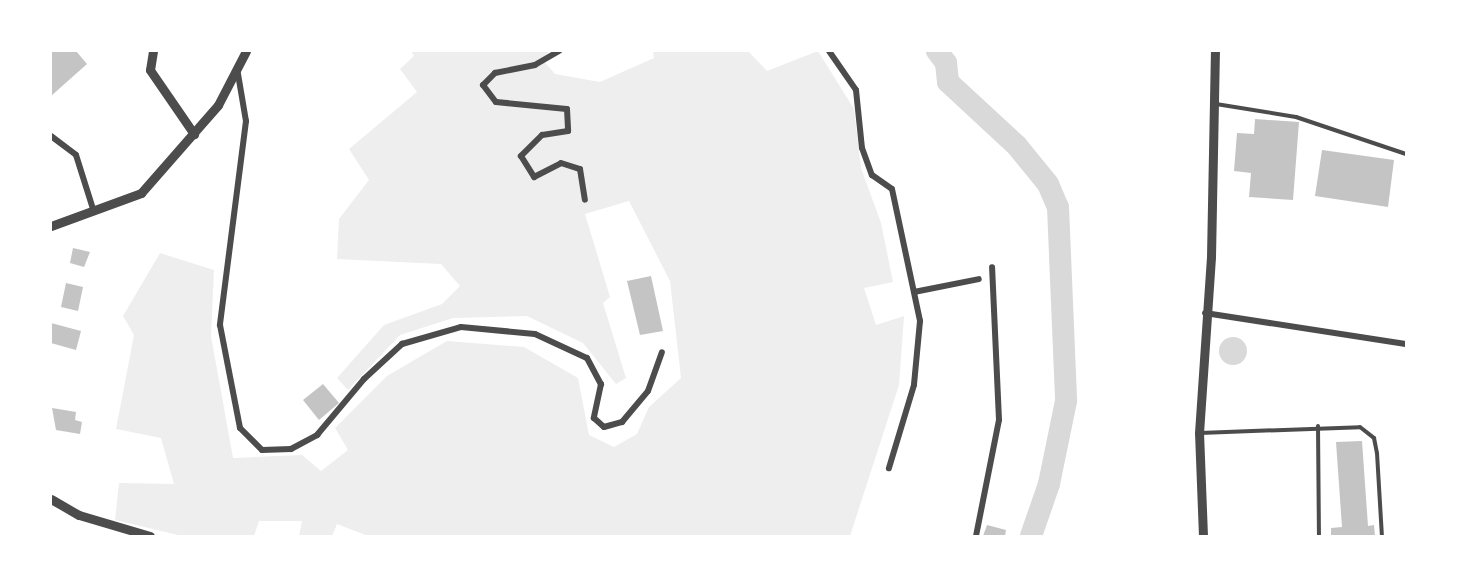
<!DOCTYPE html>
<html>
<head>
<meta charset="utf-8">
<style>
  body { margin:0 }
  #map { position:relative; width:1457px; height:587px; overflow:hidden; background:#fff; font-family:"DM Sans",sans-serif }
  div>[style] { position:absolute }
  [style*='--x'] { left:calc(var(--x)*1px); top:calc(var(--y)*1px); width:calc(var(--w)*1px); rotate:calc(var(--a)*1deg) }
  .green>* { inset:0; background:#eee }
  .water>* { inset:0; background:#d9d9d9 }
  .round { border-radius:50% }
  .river>* { height:22px; margin:-11px; padding:0 11px; transform-origin:11px; border-radius:11px; background:#d9d9d9 }
  .building>* { inset:0; background:#c4c4c4 }
  .service>* { height:4px; margin:-2px; padding:0 2px; transform-origin:2px; border-radius:2px; background:#4c4c4c }
  .minor>* { height:6px; margin:-3px; padding:0 3px; transform-origin:3px; border-radius:3px; background:#4c4c4c }
  .tertiary>* { height:9px; margin:-4.5px; padding:0 4.5px; transform-origin:4.5px; border-radius:4.5px; background:#4c4c4c }
  span { translate:-50% -50%; white-space:nowrap; text-align:center; line-height:1.15; -webkit-text-stroke:4.5px #fff; paint-order:stroke }
  .frame { position:absolute; inset:0; border:52px solid #fff; pointer-events:none }
</style>
</head>
<body>
<div id="map">
  <div class="green">
    <div style="clip-path:polygon(411px 51px,550px 51px,542px 59px,555px 74px,600px 82px,654px 58px,653px 51px,748px 51px,767px 71px,818px 51px,854px 109px,861px 168px,881px 223px,893px 282px,864px 288px,876px 325px,904px 316px,899px 385px,850px 536px,368px 536px,337px 524px,332px 536px,299px 536px,302px 521px,259px 521px,254px 536px,182px 536px,115px 520px,119px 483px,174px 484px,161px 438px,116px 429px,134px 335px,123px 316px,160px 253px,214px 270px,211px 336px,233px 458px,302px 455px,321px 471px,348px 450px,335px 428px,387px 376px,447px 341px,524px 347px,578px 378px,589px 435px,614px 447px,637px 434px,649px 407px,681px 378px,670px 281px,629px 201px,585px 214px,610px 297px,603px 303px,626px 378px,616px 384px,583px 343px,527px 316px,453px 318px,400px 335px,348px 390px,337px 378px,384px 325px,442px 304px,460px 286px,441px 264px,337px 259px,339px 219px,369px 180px,349px 149px,417px 92px,400px 69px,414px 56px)"></div>
  </div>
  <div class="water">
    <div class="round" style="left:1219px;top:337px;width:28px;height:28px"></div>
  </div>
  <div class="river">
    <div style="--x:937;--y:51;--w:15;--a:53"></div>
    <div style="--x:946;--y:63;--w:19;--a:84"></div>
    <div style="--x:948;--y:82;--w:94;--a:42.8"></div>
    <div style="--x:1017;--y:146;--w:49;--a:50.8"></div>
    <div style="--x:1048;--y:184;--w:25;--a:67"></div>
    <div style="--x:1058;--y:207;--w:194;--a:87.6"></div>
    <div style="--x:1066;--y:401;--w:85;--a:101.6"></div>
    <div style="--x:1049;--y:484;--w:55;--a:109.1"></div>
  </div>
  <div class="building">
    <div style="clip-path:polygon(51px 51px,76px 51px,87px 64px,51px 96px)"></div>
    <div style="clip-path:polygon(1255px 119px,1299px 122px,1293px 200px,1249px 197px,1251px 173px,1234px 171px,1237px 133px,1254px 134px)"></div>
    <div style="clip-path:polygon(1322px 150px,1394px 160px,1388px 207px,1315px 196px)"></div>
    <div style="clip-path:polygon(73px 248px,90px 252px,84px 267px,70px 263px)"></div>
    <div style="clip-path:polygon(651px 276px,663px 331px,640px 335px,627px 281px)"></div>
    <div style="clip-path:polygon(66px 283px,83px 287px,78px 311px,61px 307px)"></div>
    <div style="clip-path:polygon(51px 323px,81px 331px,76px 350px,51px 343px)"></div>
    <div style="clip-path:polygon(323px 384px,339px 403px,319px 420px,303px 400px)"></div>
    <div style="clip-path:polygon(52px 408px,76px 412px,75px 420px,82px 422px,80px 434px,56px 430px)"></div>
    <div style="clip-path:polygon(1362px 441px,1368px 526px,1374px 525px,1375px 536px,1331px 536px,1331px 528px,1342px 527px,1336px 442px)"></div>
    <div style="clip-path:polygon(987px 525px,1006px 530px,1005px 536px,983px 536px)"></div>
  </div>
  <div class="service">
    <div style="--x:1216;--y:104;--w:81;--a:9.2"></div>
    <div style="--x:1296;--y:117;--w:116;--a:18.6"></div>
    <div style="--x:1318;--y:426;--w:110;--a:89.5"></div>
    <div style="--x:1200;--y:433;--w:160;--a:-2.1"></div>
    <div style="--x:1360;--y:427;--w:18;--a:38"></div>
    <div style="--x:1374;--y:438;--w:15;--a:79"></div>
    <div style="--x:1377;--y:453;--w:83;--a:86.6"></div>
  </div>
  <div class="minor">
    <div style="--x:559;--y:51;--w:28;--a:150"></div>
    <div style="--x:535;--y:65;--w:41;--a:168.7"></div>
    <div style="--x:495;--y:73;--w:17;--a:135"></div>
    <div style="--x:483;--y:85;--w:21;--a:53"></div>
    <div style="--x:496;--y:102;--w:71;--a:5.6"></div>
    <div style="--x:567;--y:109;--w:22;--a:87"></div>
    <div style="--x:568;--y:131;--w:26;--a:171"></div>
    <div style="--x:542;--y:135;--w:30;--a:135"></div>
    <div style="--x:521;--y:156;--w:25;--a:58"></div>
    <div style="--x:534;--y:177;--w:30;--a:-27"></div>
    <div style="--x:561;--y:163;--w:20;--a:18"></div>
    <div style="--x:580;--y:169;--w:31;--a:81"></div>
    <div style="--x:829;--y:51;--w:47;--a:55.3"></div>
    <div style="--x:856;--y:90;--w:58;--a:84.1"></div>
    <div style="--x:862;--y:148;--w:29;--a:70"></div>
    <div style="--x:872;--y:175;--w:24;--a:35"></div>
    <div style="--x:892;--y:189;--w:135;--a:78"></div>
    <div style="--x:920;--y:321;--w:64;--a:95.4"></div>
    <div style="--x:914;--y:385;--w:87;--a:106.8"></div>
    <div style="--x:237;--y:68;--w:54;--a:80.4"></div>
    <div style="--x:246;--y:121;--w:206;--a:97.3"></div>
    <div style="--x:220;--y:325;--w:105;--a:79"></div>
    <div style="--x:240;--y:428;--w:31;--a:45"></div>
    <div style="--x:262;--y:450;--w:29;--a:-2"></div>
    <div style="--x:291;--y:449;--w:30;--a:-28"></div>
    <div style="--x:317;--y:435;--w:73;--a:-50"></div>
    <div style="--x:364;--y:379;--w:52;--a:-42.6"></div>
    <div style="--x:402;--y:344;--w:61;--a:-16.1"></div>
    <div style="--x:461;--y:327;--w:74;--a:5.4"></div>
    <div style="--x:535;--y:334;--w:57;--a:24.8"></div>
    <div style="--x:587;--y:358;--w:30;--a:62"></div>
    <div style="--x:601;--y:384;--w:35;--a:102"></div>
    <div style="--x:594;--y:418;--w:13;--a:42"></div>
    <div style="--x:604;--y:427;--w:19;--a:-16"></div>
    <div style="--x:622;--y:422;--w:40;--a:-50"></div>
    <div style="--x:648;--y:391;--w:41;--a:-70.3"></div>
    <div style="--x:51;--y:136;--w:31;--a:37"></div>
    <div style="--x:76;--y:155;--w:57;--a:72.5"></div>
    <div style="--x:914;--y:292;--w:66;--a:-11.3"></div>
    <div style="--x:1205;--y:313;--w:203;--a:8.8"></div>
    <div style="--x:976;--y:536;--w:118;--a:-78.8"></div>
    <div style="--x:999;--y:420;--w:153;--a:-92.6"></div>
  </div>
  <div class="tertiary">
    <div style="--x:153;--y:51;--w:19;--a:99"></div>
    <div style="--x:150;--y:70;--w:78;--a:55.5"></div>
    <div style="--x:51;--y:226;--w:96;--a:-20.1"></div>
    <div style="--x:141;--y:193;--w:117;--a:-48.8"></div>
    <div style="--x:218;--y:105;--w:61;--a:-62.6"></div>
    <div style="--x:51;--y:499;--w:32;--a:30"></div>
    <div style="--x:79;--y:515;--w:74;--a:16.5"></div>
    <div style="--x:1203;--y:536;--w:103;--a:-92.2"></div>
    <div style="--x:1199;--y:433;--w:176;--a:-86.1"></div>
    <div style="--x:1211;--y:257;--w:206;--a:-88.9"></div>
  </div>
  <div class="frame"></div>
</div>
</body>
</html>
